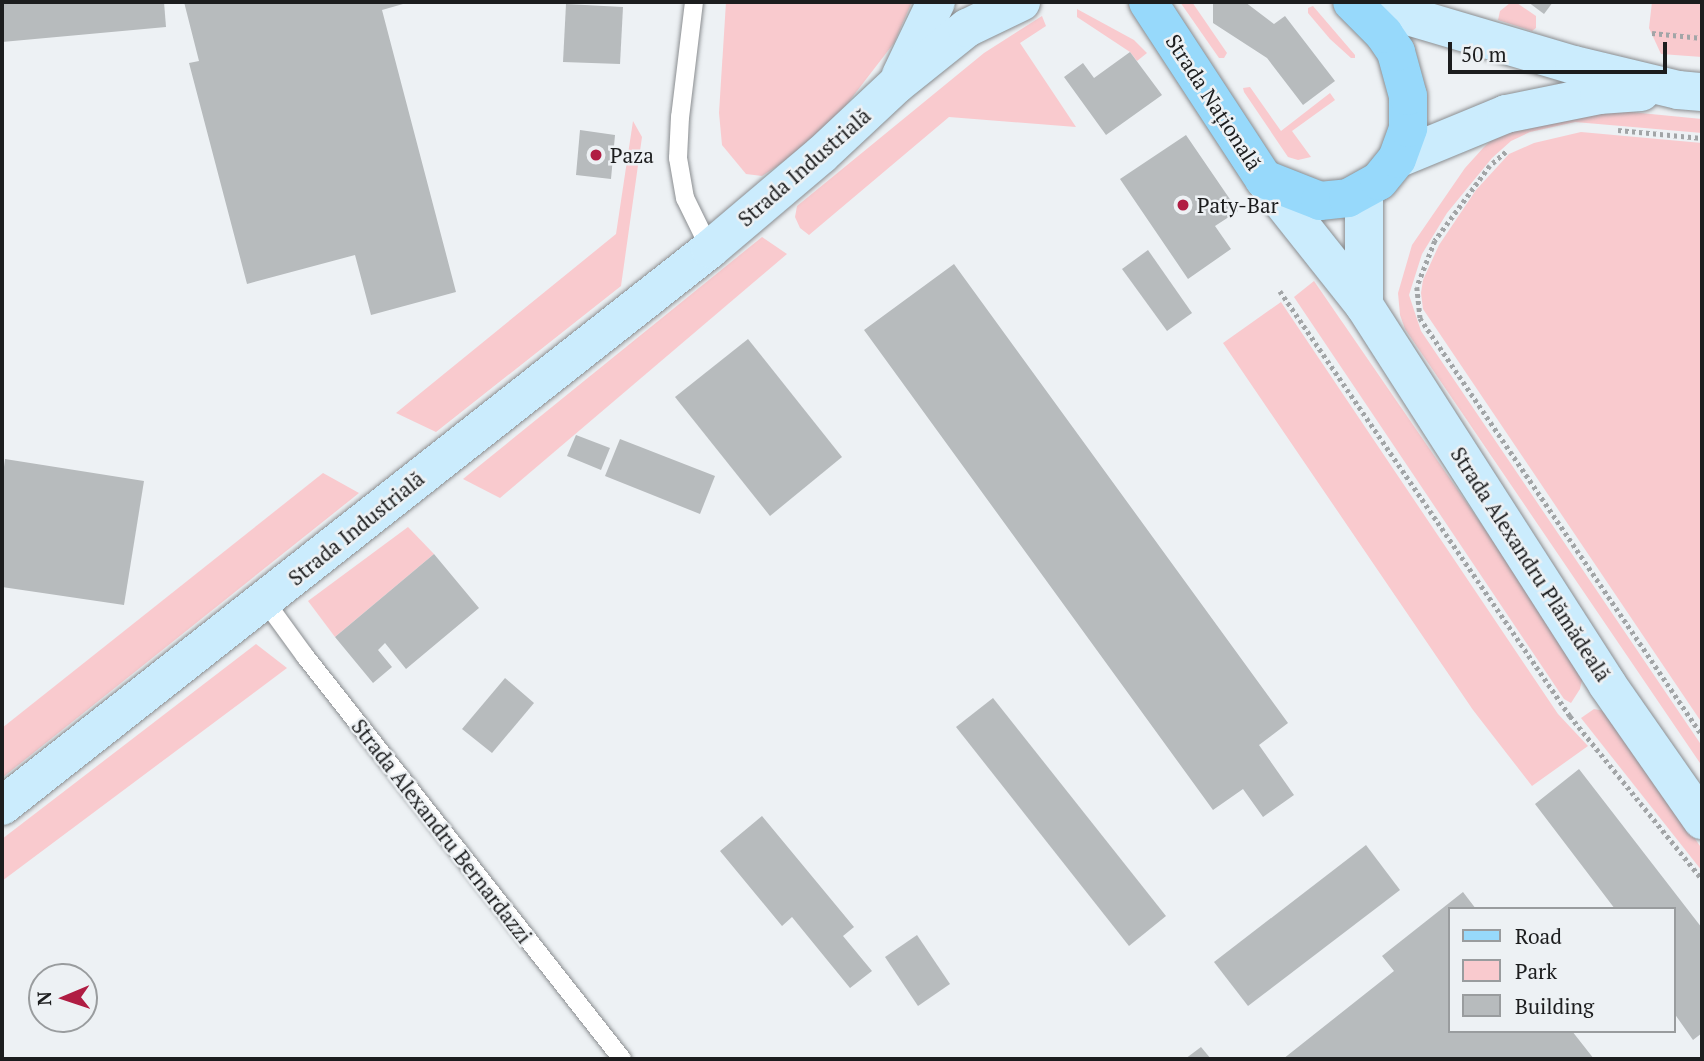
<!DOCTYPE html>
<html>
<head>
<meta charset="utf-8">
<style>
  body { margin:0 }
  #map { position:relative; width:1704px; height:1061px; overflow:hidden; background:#edf1f4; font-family:"PT Serif",serif }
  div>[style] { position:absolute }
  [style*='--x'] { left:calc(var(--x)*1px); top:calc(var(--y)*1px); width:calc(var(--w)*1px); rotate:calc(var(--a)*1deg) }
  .green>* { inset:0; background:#f9cace }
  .building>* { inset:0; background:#b7bbbd }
  .path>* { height:4.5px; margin-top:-2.25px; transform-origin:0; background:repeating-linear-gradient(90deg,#a2a5a7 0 3.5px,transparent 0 7px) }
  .roads { filter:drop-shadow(0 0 2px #8a8d90) drop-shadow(0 0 2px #8a8d90) }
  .lane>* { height:18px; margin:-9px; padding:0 9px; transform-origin:9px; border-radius:9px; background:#fff }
  .secondary>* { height:38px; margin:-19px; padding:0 19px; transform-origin:19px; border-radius:19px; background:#cbecfd }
  .primary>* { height:38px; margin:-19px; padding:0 19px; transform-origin:19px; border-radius:19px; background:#97d9fb }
  .dots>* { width:19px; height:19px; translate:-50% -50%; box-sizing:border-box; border:4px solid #edf1f4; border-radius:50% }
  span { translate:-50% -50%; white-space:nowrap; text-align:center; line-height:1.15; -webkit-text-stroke:5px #edf1f4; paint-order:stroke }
  .street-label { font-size:21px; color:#1c1d1e }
  .poi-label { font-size:21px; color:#1c1d1e }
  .left { translate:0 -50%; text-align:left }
  .frame { position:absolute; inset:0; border:4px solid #1c1d1e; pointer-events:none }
  .legend { position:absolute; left:1448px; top:907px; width:228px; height:126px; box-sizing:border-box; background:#edf1f4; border:2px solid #999c9e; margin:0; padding:9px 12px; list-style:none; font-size:21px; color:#1c1d1e }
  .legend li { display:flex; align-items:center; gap:14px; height:35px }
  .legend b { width:35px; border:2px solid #999c9e }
  .north { position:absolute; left:28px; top:963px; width:70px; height:70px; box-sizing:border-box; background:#edf1f4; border:2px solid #999c9e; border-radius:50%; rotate:268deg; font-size:19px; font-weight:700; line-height:28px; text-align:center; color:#1c1d1e }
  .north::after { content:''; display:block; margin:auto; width:24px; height:32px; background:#b01d43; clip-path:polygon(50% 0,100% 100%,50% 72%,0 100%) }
  .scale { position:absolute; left:1448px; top:42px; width:219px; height:32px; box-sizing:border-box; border:4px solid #1c1d1e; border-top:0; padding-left:9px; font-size:21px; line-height:24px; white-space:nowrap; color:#1c1d1e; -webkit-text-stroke:5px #edf1f4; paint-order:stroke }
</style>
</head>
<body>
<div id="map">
  <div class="green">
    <div style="clip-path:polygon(726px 2px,912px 2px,894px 43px,847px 104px,799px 152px,762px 176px,746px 174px,722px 145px,719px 113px)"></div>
    <div style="clip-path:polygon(1180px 2px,1192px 2px,1227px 53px,1224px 58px,1219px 58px)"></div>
    <div style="clip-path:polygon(1652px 2px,1702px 2px,1702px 57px,1661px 54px,1649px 28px)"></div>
    <div style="clip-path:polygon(1510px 3px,1517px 3px,1536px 16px,1536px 28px,1532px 31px,1498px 20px,1500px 11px)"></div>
    <div style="clip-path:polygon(1313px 6px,1355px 55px,1355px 58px,1351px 58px,1330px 39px,1308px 13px,1308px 8px)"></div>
    <div style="clip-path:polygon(1077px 9px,1134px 40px,1147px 53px,1137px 61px,1130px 52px,1077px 17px)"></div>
    <div style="clip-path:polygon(1042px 16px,1046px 26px,1020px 43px,1076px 127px,949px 117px,809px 235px,800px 228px,795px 217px,797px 206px,984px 53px)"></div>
    <div style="clip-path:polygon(1250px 87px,1281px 131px,1330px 93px,1335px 100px,1292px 131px,1311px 157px,1298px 160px,1288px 157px,1244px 92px,1243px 88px)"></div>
    <div style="clip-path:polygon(1610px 110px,1702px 119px,1702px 133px,1575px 122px,1530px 132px,1511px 141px,1492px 158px,1447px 213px,1422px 254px,1409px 295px,1421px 331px,1702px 746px,1702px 766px,1405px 329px,1400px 315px,1398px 293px,1412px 245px,1465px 168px,1484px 147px,1502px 131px)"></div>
    <div style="clip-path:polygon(633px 121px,642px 137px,621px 286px,436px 432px,396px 413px,616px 234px)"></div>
    <div style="clip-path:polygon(1581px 132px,1702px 143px,1702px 723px,1423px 309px,1421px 293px,1423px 280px,1439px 245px,1476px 190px,1509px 154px,1534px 143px)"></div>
    <div style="clip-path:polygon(762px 237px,787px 254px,500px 498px,463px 479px)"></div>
    <div style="clip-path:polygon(1314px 281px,1579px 666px,1583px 676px,1580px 689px,1571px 703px,1564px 699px,1294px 297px)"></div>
    <div style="clip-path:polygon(1281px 302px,1558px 714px,1588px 746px,1532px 786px,1473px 710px,1223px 343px)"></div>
    <div style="clip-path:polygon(323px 473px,359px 493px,2px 778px,2px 728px)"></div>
    <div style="clip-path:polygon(408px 527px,434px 554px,335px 637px,308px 601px)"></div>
    <div style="clip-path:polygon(256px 644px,287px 668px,2px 881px,2px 839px)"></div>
    <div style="clip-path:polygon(1594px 709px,1610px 712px,1702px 849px,1702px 871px,1581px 718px)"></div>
  </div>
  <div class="building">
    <div style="clip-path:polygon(2px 2px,164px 2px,166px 27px,2px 42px)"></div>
    <div style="clip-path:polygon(184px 2px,410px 2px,382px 10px,456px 292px,371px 315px,355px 255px,247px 284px,189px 63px,199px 61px)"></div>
    <div style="clip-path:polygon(1213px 2px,1245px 2px,1274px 24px,1285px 16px,1335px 81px,1303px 105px,1267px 58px,1213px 23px)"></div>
    <div style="clip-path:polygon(1528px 2px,1553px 2px,1544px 14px)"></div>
    <div style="clip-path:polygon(566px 4px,623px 7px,620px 64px,563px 62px)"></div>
    <div style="clip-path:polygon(1130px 52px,1162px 95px,1106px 135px,1064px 77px,1083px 63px,1094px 78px)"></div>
    <div style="clip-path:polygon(580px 130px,615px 135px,611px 179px,576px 175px)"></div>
    <div style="clip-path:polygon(1186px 135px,1238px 211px,1215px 226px,1231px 249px,1188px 279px,1120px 179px)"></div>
    <div style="clip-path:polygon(1148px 250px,1192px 313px,1167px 331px,1122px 269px)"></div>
    <div style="clip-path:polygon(954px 264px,1288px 723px,1259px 745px,1294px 795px,1263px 817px,1243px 789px,1213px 810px,864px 330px)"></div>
    <div style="clip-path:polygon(748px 339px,842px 457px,770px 516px,675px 397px)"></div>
    <div style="clip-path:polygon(576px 435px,610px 448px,601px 470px,567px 456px)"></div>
    <div style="clip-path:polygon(620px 439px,715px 476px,700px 514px,605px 476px)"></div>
    <div style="clip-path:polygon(5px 459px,144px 481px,124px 605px,2px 587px,2px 483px)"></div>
    <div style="clip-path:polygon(434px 554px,479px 608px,406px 669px,385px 643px,378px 650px,392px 667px,373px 683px,335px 637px)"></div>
    <div style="clip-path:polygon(505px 678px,534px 703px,492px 753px,462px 729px)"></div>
    <div style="clip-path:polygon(993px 698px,1166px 916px,1129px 946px,956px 727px)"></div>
    <div style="clip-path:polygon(1579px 769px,1702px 928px,1702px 1033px,1693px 1040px,1674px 1013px,1674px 909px,1615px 909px,1535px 804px)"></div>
    <div style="clip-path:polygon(762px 816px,854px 927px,843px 936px,872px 971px,850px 988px,792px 917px,782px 926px,720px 851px)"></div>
    <div style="clip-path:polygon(1366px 845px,1400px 890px,1248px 1006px,1214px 962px)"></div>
    <div style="clip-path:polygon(1463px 892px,1476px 909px,1450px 909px,1450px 1031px,1572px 1031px,1594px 1059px,1283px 1059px,1394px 971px,1382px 956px)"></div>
    <div style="clip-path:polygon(917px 935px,950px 984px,918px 1006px,885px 957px)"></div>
    <div style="clip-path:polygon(1201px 1047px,1211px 1059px,1185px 1059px)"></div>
  </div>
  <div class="path">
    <div style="--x:1652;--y:33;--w:50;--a:5.7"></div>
    <div style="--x:1618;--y:130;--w:84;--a:5.4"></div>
    <div style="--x:1506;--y:152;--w:21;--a:139"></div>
    <div style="--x:1490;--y:166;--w:93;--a:126.3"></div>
    <div style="--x:1435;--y:241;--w:49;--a:111.4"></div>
    <div style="--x:1417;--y:287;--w:31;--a:84"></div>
    <div style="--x:1420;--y:318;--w:503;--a:55.93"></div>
    <div style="--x:1280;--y:291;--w:515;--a:55.69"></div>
    <div style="--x:1570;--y:716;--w:210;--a:51"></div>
  </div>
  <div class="roads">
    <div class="lane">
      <div style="--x:694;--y:2;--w:116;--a:96.9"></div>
      <div style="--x:680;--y:117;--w:41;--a:92.8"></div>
      <div style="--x:678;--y:158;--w:41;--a:80.1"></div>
      <div style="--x:685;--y:198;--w:57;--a:63.9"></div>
      <div style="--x:265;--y:601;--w:68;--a:54"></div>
      <div style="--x:305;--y:656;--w:513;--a:51.81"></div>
    </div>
    <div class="secondary">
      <div style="--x:1372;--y:2;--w:28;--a:23"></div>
      <div style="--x:1398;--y:13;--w:184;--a:16.5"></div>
      <div style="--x:1574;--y:65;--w:107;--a:13.5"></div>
      <div style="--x:1678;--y:90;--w:24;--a:5"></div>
      <div style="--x:901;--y:75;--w:81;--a:-64.4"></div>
      <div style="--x:1397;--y:159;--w:118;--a:-22.4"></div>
      <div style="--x:1506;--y:114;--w:95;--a:-11.5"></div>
      <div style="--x:1599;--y:95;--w:42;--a:-4.1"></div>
      <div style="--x:1264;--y:179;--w:161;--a:51.6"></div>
      <div style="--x:1364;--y:305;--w:450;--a:57.3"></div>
      <div style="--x:1607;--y:684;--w:166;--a:55.1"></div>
      <div style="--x:1364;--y:191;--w:114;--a:90"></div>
      <div style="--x:2;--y:806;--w:901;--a:-38.19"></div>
      <div style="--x:710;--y:249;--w:145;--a:-40.3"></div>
      <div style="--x:821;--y:155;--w:104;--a:-43.1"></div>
      <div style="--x:897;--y:84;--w:90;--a:-38.7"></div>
      <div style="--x:967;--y:28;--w:60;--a:-25.7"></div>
    </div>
    <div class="primary">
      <div style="--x:1148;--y:2;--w:212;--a:56.8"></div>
      <div style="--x:1264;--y:179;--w:60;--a:21.4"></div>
      <div style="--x:1320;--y:201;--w:28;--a:-6"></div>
      <div style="--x:1348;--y:198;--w:35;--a:-29"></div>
      <div style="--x:1379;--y:181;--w:28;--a:-51"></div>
      <div style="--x:1397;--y:159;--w:33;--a:-70"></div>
      <div style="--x:1408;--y:128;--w:32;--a:-90"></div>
      <div style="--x:1408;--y:96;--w:46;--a:-105.3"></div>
      <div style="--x:1396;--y:52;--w:22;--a:-124"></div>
      <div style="--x:1384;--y:34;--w:45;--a:-135"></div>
    </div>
  </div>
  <div class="dots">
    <div style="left:596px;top:155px;background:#b01d43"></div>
    <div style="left:1183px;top:205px;background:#b01d43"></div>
  </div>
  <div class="street-label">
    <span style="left:1214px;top:102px;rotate:57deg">Strada Națională</span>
    <span style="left:804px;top:167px;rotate:-41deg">Strada Industrială</span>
    <span style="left:356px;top:528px;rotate:-39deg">Strada Industrială</span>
    <span style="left:1531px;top:564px;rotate:57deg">Strada Alexandru Plămădeală</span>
    <span style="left:442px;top:831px;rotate:52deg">Strada Alexandru Bernardazzi</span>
  </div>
  <div class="poi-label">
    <span class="left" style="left:610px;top:155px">Paza</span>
    <span class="left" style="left:1197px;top:205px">Paty-Bar</span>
  </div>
  <div class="frame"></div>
  <ul class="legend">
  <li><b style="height:9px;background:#97d9fb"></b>Road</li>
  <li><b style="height:19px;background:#f9cace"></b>Park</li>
  <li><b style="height:19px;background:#b7bbbd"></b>Building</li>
  </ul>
  <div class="north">N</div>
  <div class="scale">50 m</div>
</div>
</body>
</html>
